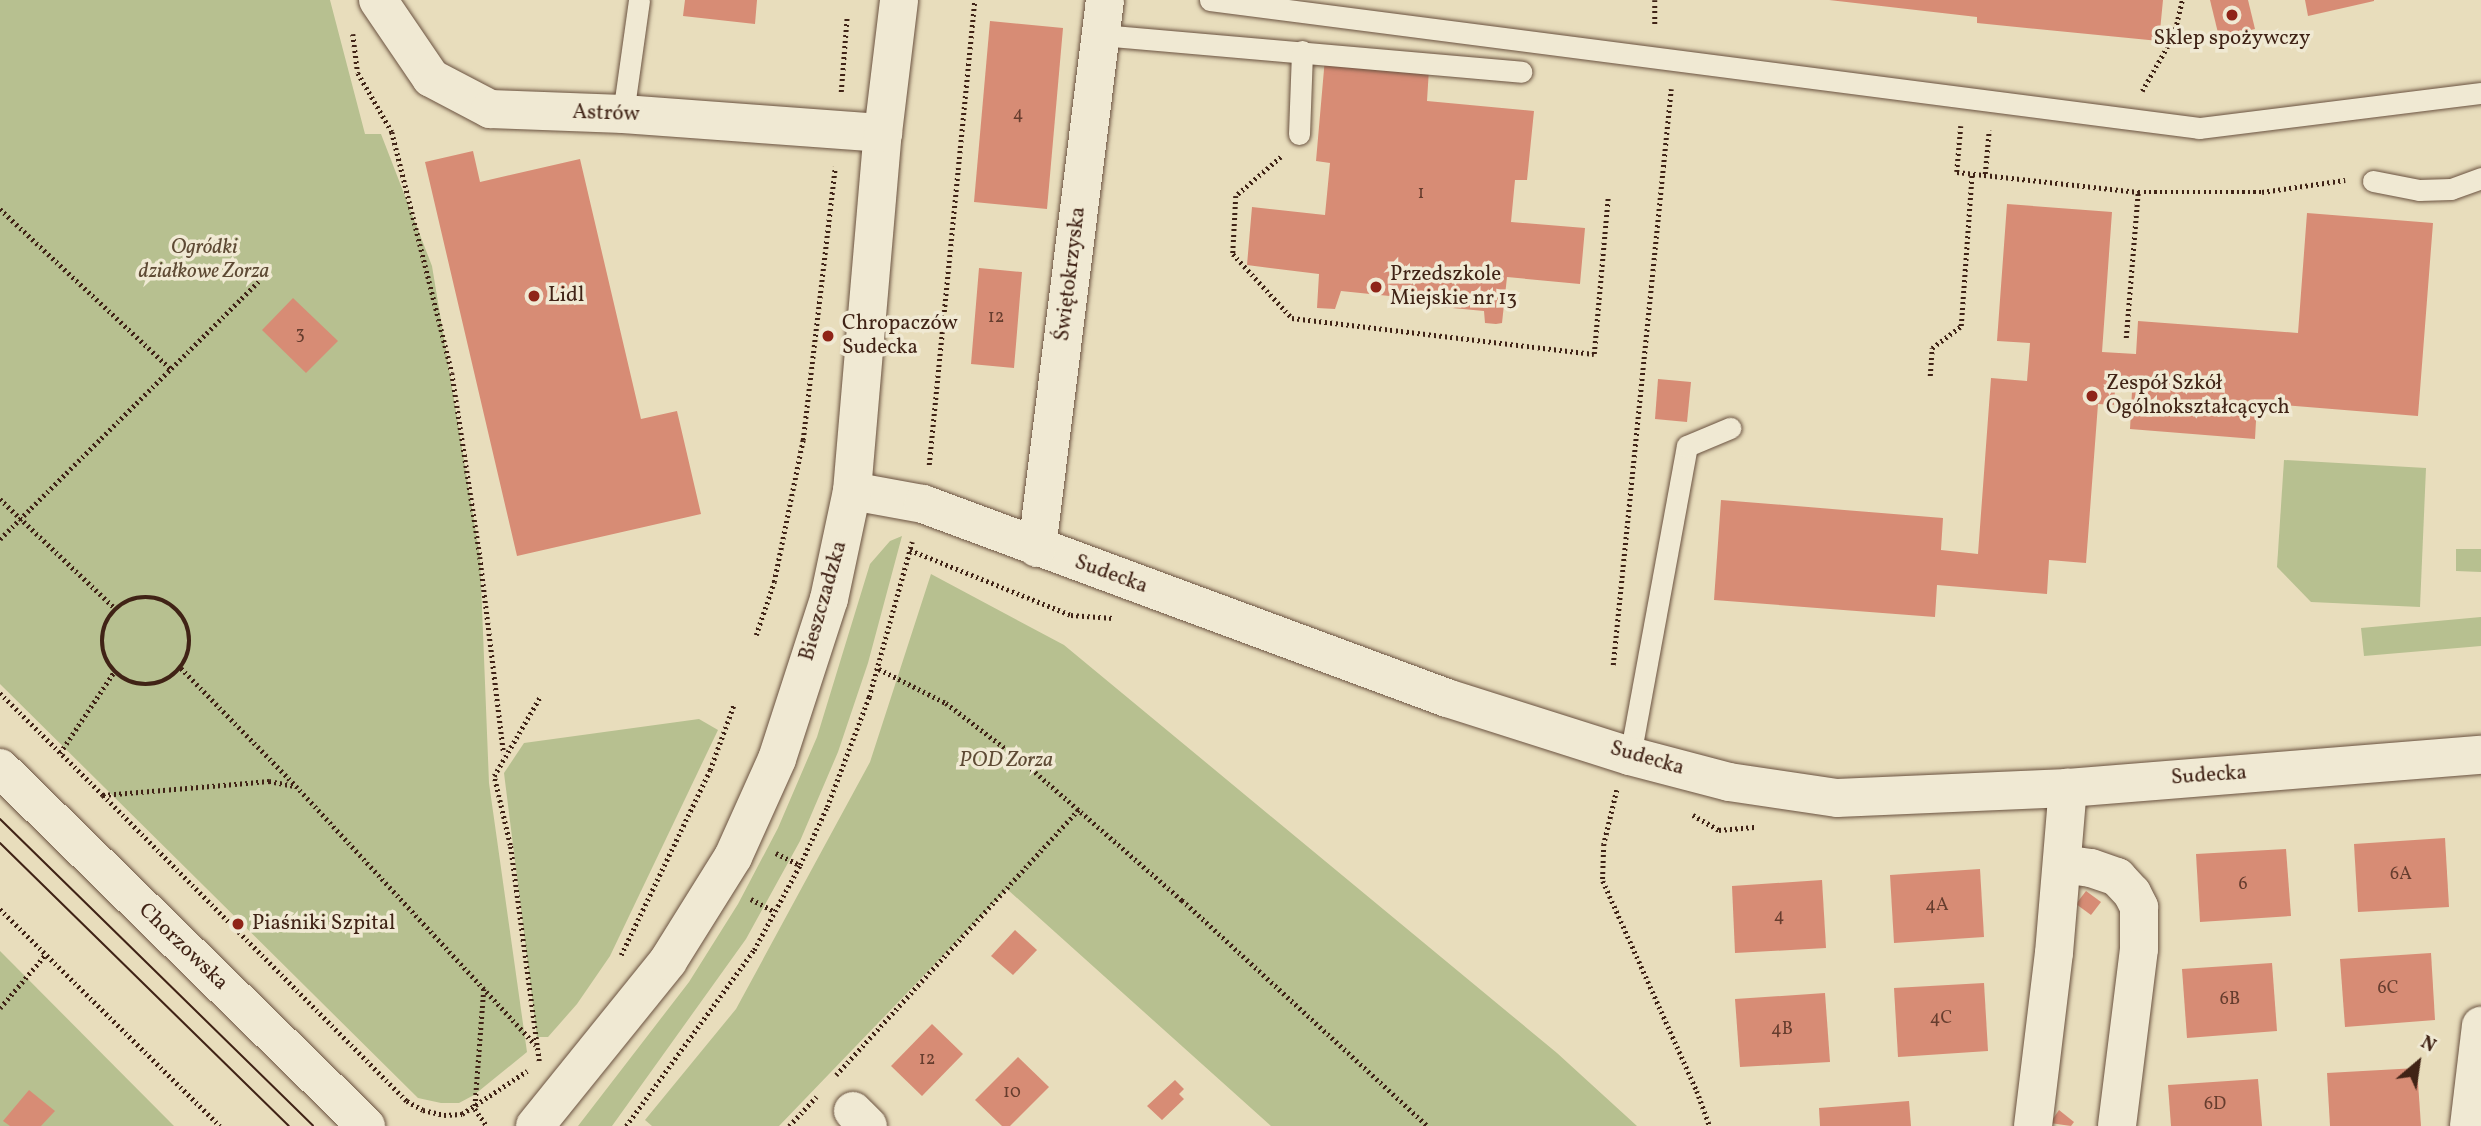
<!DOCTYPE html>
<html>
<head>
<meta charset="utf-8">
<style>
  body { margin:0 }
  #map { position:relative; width:2481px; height:1126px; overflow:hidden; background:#e8ddbc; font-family:Vollkorn,serif }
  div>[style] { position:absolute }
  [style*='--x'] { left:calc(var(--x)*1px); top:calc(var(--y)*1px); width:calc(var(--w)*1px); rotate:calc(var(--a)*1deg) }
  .green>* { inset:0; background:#b7c090 }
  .building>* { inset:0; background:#d78c75 }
  .path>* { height:4.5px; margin-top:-2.25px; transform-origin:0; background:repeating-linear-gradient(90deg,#402316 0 2px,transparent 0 5.5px) }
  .path>.ring { margin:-2.25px; padding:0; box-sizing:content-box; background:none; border:4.5px solid #402316; border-radius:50% }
  .roads { filter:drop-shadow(0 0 2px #6a5240) drop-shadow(0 0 2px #6a5240) }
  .lane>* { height:21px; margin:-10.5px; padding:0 10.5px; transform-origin:10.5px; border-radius:10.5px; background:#f0e9d3 }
  .street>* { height:38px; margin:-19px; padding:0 19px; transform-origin:19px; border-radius:19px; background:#f0e9d3 }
  .secondary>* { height:38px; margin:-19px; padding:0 19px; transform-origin:19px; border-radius:19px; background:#f0e9d3 }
  .tram>* { height:2px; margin:-1px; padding:0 1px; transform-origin:1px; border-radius:1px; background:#402316 }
  .dots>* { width:19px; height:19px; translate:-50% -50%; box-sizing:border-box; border:4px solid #f0e9d3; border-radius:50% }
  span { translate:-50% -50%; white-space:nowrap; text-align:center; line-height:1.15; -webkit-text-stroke:7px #f0e9d3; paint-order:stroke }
  .number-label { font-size:18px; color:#663d2e }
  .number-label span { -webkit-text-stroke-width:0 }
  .poi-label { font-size:21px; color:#402316 }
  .left { translate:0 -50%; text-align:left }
  .street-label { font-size:21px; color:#402316 }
  .park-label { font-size:21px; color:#5e4a34; font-style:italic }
  .north { position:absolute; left:2383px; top:1028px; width:70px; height:70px; -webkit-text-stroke:5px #f0e9d3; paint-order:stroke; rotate:29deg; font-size:19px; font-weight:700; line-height:28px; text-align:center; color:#402316 }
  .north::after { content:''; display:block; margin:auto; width:24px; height:32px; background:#402316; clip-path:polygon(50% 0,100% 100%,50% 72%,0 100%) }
</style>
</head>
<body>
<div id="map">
  <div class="green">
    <div style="clip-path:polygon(0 0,330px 0,365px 134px,381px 134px,432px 266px,480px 557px,489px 783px,527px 1052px,474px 1095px,459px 1103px,441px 1103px,418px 1098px,0 684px)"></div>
    <div style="clip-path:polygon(2284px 460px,2426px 468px,2420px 607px,2311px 602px,2277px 567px)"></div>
    <div style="clip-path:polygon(902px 536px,868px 663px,838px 752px,800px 841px,746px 939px,612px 1126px,578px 1126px,689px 982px,738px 904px,778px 828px,817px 737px,870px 564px,890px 541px)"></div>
    <div style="clip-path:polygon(2456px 549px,2481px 549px,2481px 572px,2456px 571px)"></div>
    <div style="clip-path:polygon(931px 574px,1064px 645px,1557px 1053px,1637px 1126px,1271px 1126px,1007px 889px,779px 1126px,652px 1126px,645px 1120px,736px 1009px,870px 762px)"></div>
    <div style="clip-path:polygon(2481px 617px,2481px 646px,2364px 656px,2361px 628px)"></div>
    <div style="clip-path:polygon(699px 719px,718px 730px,610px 956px,577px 1004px,548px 1037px,537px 1037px,504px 773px,524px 743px)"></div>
    <div style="clip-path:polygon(0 951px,174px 1126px,0 1126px)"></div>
  </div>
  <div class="building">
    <div style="clip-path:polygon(685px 0,757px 0,755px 24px,683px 16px)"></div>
    <div style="clip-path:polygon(1829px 0,2163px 0,2159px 41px,1977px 23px,1977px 17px)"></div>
    <div style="clip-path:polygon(2210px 0,2248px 0,2255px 29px,2219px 37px)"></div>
    <div style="clip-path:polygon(2305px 0,2374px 0,2374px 1px,2308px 16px)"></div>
    <div style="clip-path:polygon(990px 21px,1063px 28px,1047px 209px,974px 202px)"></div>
    <div style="clip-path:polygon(1325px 58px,1429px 69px,1427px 101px,1534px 111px,1527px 180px,1515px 180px,1511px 222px,1585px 228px,1580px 284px,1507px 277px,1502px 323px,1496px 324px,1485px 323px,1484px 311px,1410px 304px,1409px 298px,1341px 291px,1335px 309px,1317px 308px,1319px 274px,1247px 265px,1252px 207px,1325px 215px,1330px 163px,1316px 161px)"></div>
    <div style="clip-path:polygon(473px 151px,480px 182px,580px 159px,641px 419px,677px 411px,701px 514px,517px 556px,425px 162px)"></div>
    <div style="clip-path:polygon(2007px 204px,2112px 212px,2102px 352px,2136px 354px,2138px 321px,2298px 333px,2307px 213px,2433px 223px,2418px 416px,2257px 403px,2255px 439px,2130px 429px,2132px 391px,2115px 390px,2114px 405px,2098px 404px,2086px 563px,2049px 560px,2047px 594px,1937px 585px,1935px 617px,1714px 600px,1721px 500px,1943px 518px,1941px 550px,1978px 554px,1991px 378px,2027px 381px,2030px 343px,1997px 341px)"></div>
    <div style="clip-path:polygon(979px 268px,1022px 272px,1014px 368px,971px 364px)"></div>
    <div style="clip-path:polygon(293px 298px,338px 341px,306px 373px,262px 330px)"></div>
    <div style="clip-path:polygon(1658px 379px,1691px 382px,1687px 422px,1655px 419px)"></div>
    <div style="clip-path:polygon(2445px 838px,2449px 907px,2358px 912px,2354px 844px)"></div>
    <div style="clip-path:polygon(2286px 849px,2291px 916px,2200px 922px,2196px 854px)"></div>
    <div style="clip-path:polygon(1980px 869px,1984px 937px,1894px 943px,1890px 875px)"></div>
    <div style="clip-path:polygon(1822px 880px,1826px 948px,1735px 953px,1732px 886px)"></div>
    <div style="clip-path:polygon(2086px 891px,2101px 902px,2091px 915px,2076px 904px)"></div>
    <div style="clip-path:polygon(1015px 930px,1037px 950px,1013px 975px,991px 956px)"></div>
    <div style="clip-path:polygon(2431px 953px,2435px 1020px,2345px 1027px,2340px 959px)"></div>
    <div style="clip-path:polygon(2272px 963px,2277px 1031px,2187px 1038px,2182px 969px)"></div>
    <div style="clip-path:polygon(1984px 983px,1988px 1051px,1898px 1057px,1894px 988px)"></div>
    <div style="clip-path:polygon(1825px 993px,1830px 1062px,1740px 1067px,1735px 999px)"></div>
    <div style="clip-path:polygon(932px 1024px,963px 1054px,922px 1096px,891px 1066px)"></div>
    <div style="clip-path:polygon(1018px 1057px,1049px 1087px,1010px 1126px,1002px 1126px,975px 1100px)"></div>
    <div style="clip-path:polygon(2417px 1068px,2421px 1126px,2330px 1126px,2327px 1073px)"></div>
    <div style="clip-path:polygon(2258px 1079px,2262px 1126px,2171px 1126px,2168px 1085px)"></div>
    <div style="clip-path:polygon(1175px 1080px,1184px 1089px,1179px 1094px,1184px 1099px,1162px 1120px,1147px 1106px)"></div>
    <div style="clip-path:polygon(29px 1090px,55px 1111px,41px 1126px,10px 1126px,3px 1121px)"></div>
    <div style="clip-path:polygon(1909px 1101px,1911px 1126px,1820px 1126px,1819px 1108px)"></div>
    <div style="clip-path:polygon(2059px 1110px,2074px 1122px,2071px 1126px,2050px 1123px)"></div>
  </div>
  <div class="path">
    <div style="--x:1655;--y:0;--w:27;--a:90"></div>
    <div style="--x:353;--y:34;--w:39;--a:83"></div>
    <div style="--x:358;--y:73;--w:68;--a:60"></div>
    <div style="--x:392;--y:132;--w:248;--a:76"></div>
    <div style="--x:452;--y:373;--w:186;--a:81.3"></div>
    <div style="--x:480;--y:557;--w:198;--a:83.1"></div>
    <div style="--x:2142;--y:91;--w:64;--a:-60.3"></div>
    <div style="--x:2174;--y:35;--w:36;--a:-77"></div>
    <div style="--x:841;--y:92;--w:76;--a:-85.5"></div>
    <div style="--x:1961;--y:126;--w:46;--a:95"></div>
    <div style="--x:1957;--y:172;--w:182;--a:6.3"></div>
    <div style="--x:2138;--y:192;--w:124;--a:0"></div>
    <div style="--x:2262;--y:192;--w:84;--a:-8.2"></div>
    <div style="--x:1281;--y:157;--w:60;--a:139.1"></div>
    <div style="--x:1236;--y:196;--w:58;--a:93"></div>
    <div style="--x:1233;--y:254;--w:87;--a:47.3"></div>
    <div style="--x:1292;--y:318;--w:304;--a:6.8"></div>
    <div style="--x:1594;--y:354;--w:158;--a:-84.9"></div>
    <div style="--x:1985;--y:174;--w:44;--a:-84.8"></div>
    <div style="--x:0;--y:209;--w:234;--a:43.1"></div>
    <div style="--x:2126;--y:338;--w:146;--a:-85.3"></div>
    <div style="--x:1930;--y:376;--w:28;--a:-86"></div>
    <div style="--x:1932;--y:348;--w:36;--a:-37"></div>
    <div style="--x:1961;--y:326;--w:152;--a:-85.9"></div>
    <div style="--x:929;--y:465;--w:467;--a:-84.4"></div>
    <div style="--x:0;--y:499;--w:160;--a:43.5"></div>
    <div style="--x:0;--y:539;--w:366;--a:-44.9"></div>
    <div style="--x:910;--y:550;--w:174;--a:22"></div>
    <div style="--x:1071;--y:615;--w:42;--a:4.1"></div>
    <div class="ring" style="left:102px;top:597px;width:83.5px;height:83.5px"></div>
    <div style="--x:756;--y:635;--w:56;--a:-71.2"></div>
    <div style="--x:774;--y:582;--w:145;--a:-78.5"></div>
    <div style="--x:803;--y:440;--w:275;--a:-83.3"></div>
    <div style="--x:1613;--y:665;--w:579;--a:-84.25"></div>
    <div style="--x:181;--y:668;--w:165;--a:45.7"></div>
    <div style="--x:296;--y:786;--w:353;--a:47.2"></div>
    <div style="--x:879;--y:669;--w:75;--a:26.9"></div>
    <div style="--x:946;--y:703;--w:102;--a:37.4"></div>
    <div style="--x:1027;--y:765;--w:206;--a:41.1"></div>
    <div style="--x:1182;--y:900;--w:334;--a:42.6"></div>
    <div style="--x:0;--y:693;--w:145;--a:44.7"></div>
    <div style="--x:103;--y:795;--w:167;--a:-4.8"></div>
    <div style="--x:269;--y:781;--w:26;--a:11"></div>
    <div style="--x:60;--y:753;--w:97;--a:-56.3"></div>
    <div style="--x:1617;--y:790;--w:56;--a:103.5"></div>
    <div style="--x:1604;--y:844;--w:37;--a:92"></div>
    <div style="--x:1603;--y:881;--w:230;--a:65.9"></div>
    <div style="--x:1697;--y:1091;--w:37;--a:70"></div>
    <div style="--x:103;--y:795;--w:431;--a:45.2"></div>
    <div style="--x:407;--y:1101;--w:18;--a:29"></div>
    <div style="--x:423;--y:1110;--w:22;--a:13"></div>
    <div style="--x:444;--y:1115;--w:18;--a:-3"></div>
    <div style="--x:462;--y:1114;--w:78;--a:-33.5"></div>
    <div style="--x:1693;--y:815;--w:30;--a:30"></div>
    <div style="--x:1719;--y:830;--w:38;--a:-5"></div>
    <div style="--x:776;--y:853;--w:27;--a:27"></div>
    <div style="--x:751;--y:899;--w:27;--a:28"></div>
    <div style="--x:0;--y:909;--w:309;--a:44.6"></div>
    <div style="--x:621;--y:955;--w:205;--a:-64.3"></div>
    <div style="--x:710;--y:770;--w:70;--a:-70"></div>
    <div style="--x:484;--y:989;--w:120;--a:94.3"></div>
    <div style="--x:475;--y:1109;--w:21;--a:55"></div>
    <div style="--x:0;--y:1008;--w:71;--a:-49.6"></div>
    <div style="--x:539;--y:1061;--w:218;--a:-97.6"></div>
    <div style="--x:510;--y:845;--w:71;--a:-103.1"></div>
    <div style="--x:494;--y:776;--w:91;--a:-59.8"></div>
    <div style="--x:836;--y:1075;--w:360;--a:-47.6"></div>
    <div style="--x:626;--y:1126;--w:218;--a:-54"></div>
    <div style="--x:754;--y:950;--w:97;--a:-61.6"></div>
    <div style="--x:800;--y:865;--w:64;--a:-65"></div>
    <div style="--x:827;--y:807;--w:118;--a:-69.1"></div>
    <div style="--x:869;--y:697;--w:161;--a:-74.5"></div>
    <div style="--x:789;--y:1126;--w:40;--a:-47"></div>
  </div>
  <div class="roads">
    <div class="lane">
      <div style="--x:1210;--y:0;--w:997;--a:7.37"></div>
      <div style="--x:2199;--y:128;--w:284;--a:-7.1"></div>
      <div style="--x:1101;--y:35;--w:422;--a:5"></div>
      <div style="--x:623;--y:114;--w:115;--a:-82"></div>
      <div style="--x:1299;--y:134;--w:83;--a:-87.9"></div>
      <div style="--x:2373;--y:181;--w:47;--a:11.1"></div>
      <div style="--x:2419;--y:190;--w:32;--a:-2"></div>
      <div style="--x:2451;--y:189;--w:32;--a:-20"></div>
      <div style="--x:1630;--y:756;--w:315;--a:-79.6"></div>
      <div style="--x:1687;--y:446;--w:47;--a:-22.7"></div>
    </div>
    <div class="street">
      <div style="--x:378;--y:0;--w:94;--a:55.8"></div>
      <div style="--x:431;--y:78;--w:67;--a:27.7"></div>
      <div style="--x:490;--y:109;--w:133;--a:2.2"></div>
      <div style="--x:623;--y:114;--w:261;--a:4.2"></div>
      <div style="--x:852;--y:491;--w:72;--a:10.4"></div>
      <div style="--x:923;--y:504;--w:559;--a:20.32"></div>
      <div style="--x:1447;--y:698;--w:192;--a:17.6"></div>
      <div style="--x:1630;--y:756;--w:102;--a:14.7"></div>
      <div style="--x:1729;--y:782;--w:109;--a:8.4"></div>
      <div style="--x:1837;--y:798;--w:231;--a:-2.5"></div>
      <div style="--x:2068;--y:788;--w:414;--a:-4.6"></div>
      <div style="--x:1037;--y:548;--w:552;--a:-82.93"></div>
      <div style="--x:2062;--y:864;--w:29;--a:8"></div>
      <div style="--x:2091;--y:868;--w:28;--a:19"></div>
      <div style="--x:2117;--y:877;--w:22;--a:47"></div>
      <div style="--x:2132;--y:893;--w:16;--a:63"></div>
      <div style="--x:2139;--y:907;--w:42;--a:90"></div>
      <div style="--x:2139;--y:949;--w:178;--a:97.1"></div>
      <div style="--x:853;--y:1111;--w:21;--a:45"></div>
      <div style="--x:2033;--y:1126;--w:174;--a:-83.1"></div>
      <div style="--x:2054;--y:953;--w:166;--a:-85.2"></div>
      <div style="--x:2469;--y:1126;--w:101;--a:-83.2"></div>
    </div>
    <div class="secondary">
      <div style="--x:0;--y:768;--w:512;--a:44.37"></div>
      <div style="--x:535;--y:1126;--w:212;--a:-51.1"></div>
      <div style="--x:668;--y:961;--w:123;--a:-58"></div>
      <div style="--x:733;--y:857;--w:107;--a:-65.8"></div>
      <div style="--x:777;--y:759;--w:168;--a:-72"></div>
      <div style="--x:829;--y:599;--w:110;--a:-78"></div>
      <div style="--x:852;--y:491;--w:359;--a:-85.1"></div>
      <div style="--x:883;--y:133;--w:134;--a:-83.1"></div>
    </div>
  </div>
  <div class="tram">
    <div style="--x:0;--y:819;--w:438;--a:44.4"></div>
    <div style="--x:0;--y:843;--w:404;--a:44.4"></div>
  </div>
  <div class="dots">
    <div style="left:2232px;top:15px;background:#8f2418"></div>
    <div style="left:1376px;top:287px;background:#8f2418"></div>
    <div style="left:534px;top:296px;background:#8f2418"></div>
    <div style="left:828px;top:336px;background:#8f2418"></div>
    <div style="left:2092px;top:396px;background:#8f2418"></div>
    <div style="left:238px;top:924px;background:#8f2418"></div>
  </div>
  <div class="number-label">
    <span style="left:1018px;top:115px">4</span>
    <span style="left:1421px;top:194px">1</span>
    <span style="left:996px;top:318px">12</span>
    <span style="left:300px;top:335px">3</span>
    <span style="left:2401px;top:875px">6A</span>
    <span style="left:2243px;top:885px">6</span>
    <span style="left:1937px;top:906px">4A</span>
    <span style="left:1779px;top:917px">4</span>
    <span style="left:2388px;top:989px">6C</span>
    <span style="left:2230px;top:1000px">6B</span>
    <span style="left:1941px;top:1019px">4C</span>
    <span style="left:1782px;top:1030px">4B</span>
    <span style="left:927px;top:1060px">12</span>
    <span style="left:1012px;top:1093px">10</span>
    <span style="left:2215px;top:1105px">6D</span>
  </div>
  <div class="poi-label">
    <span style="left:2232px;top:39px">Sklep spożywczy</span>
    <span class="left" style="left:1390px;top:287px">Przedszkole<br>Miejskie nr 13</span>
    <span class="left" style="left:548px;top:296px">Lidl</span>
    <span class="left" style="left:842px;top:336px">Chropaczów<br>Sudecka</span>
    <span class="left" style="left:2106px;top:396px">Zespół Szkół<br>Ogólnokształcących</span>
    <span class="left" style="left:252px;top:924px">Piaśniki Szpital</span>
  </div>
  <div class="street-label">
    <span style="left:606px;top:114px;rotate:2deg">Astrów</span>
    <span style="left:1071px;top:274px;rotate:-83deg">Świętokrzyska</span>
    <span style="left:1111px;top:575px;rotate:20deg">Sudecka</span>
    <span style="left:824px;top:601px;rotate:-74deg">Bieszczadzka</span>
    <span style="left:1647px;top:759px;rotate:16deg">Sudecka</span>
    <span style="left:2209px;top:776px;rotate:-4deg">Sudecka</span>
    <span style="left:183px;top:947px;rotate:44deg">Chorzowska</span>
  </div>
  <div class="park-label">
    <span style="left:204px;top:260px">Ogródki<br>działkowe Zorza</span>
    <span style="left:1006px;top:761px">POD Zorza</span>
  </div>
  <div class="north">N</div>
</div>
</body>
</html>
